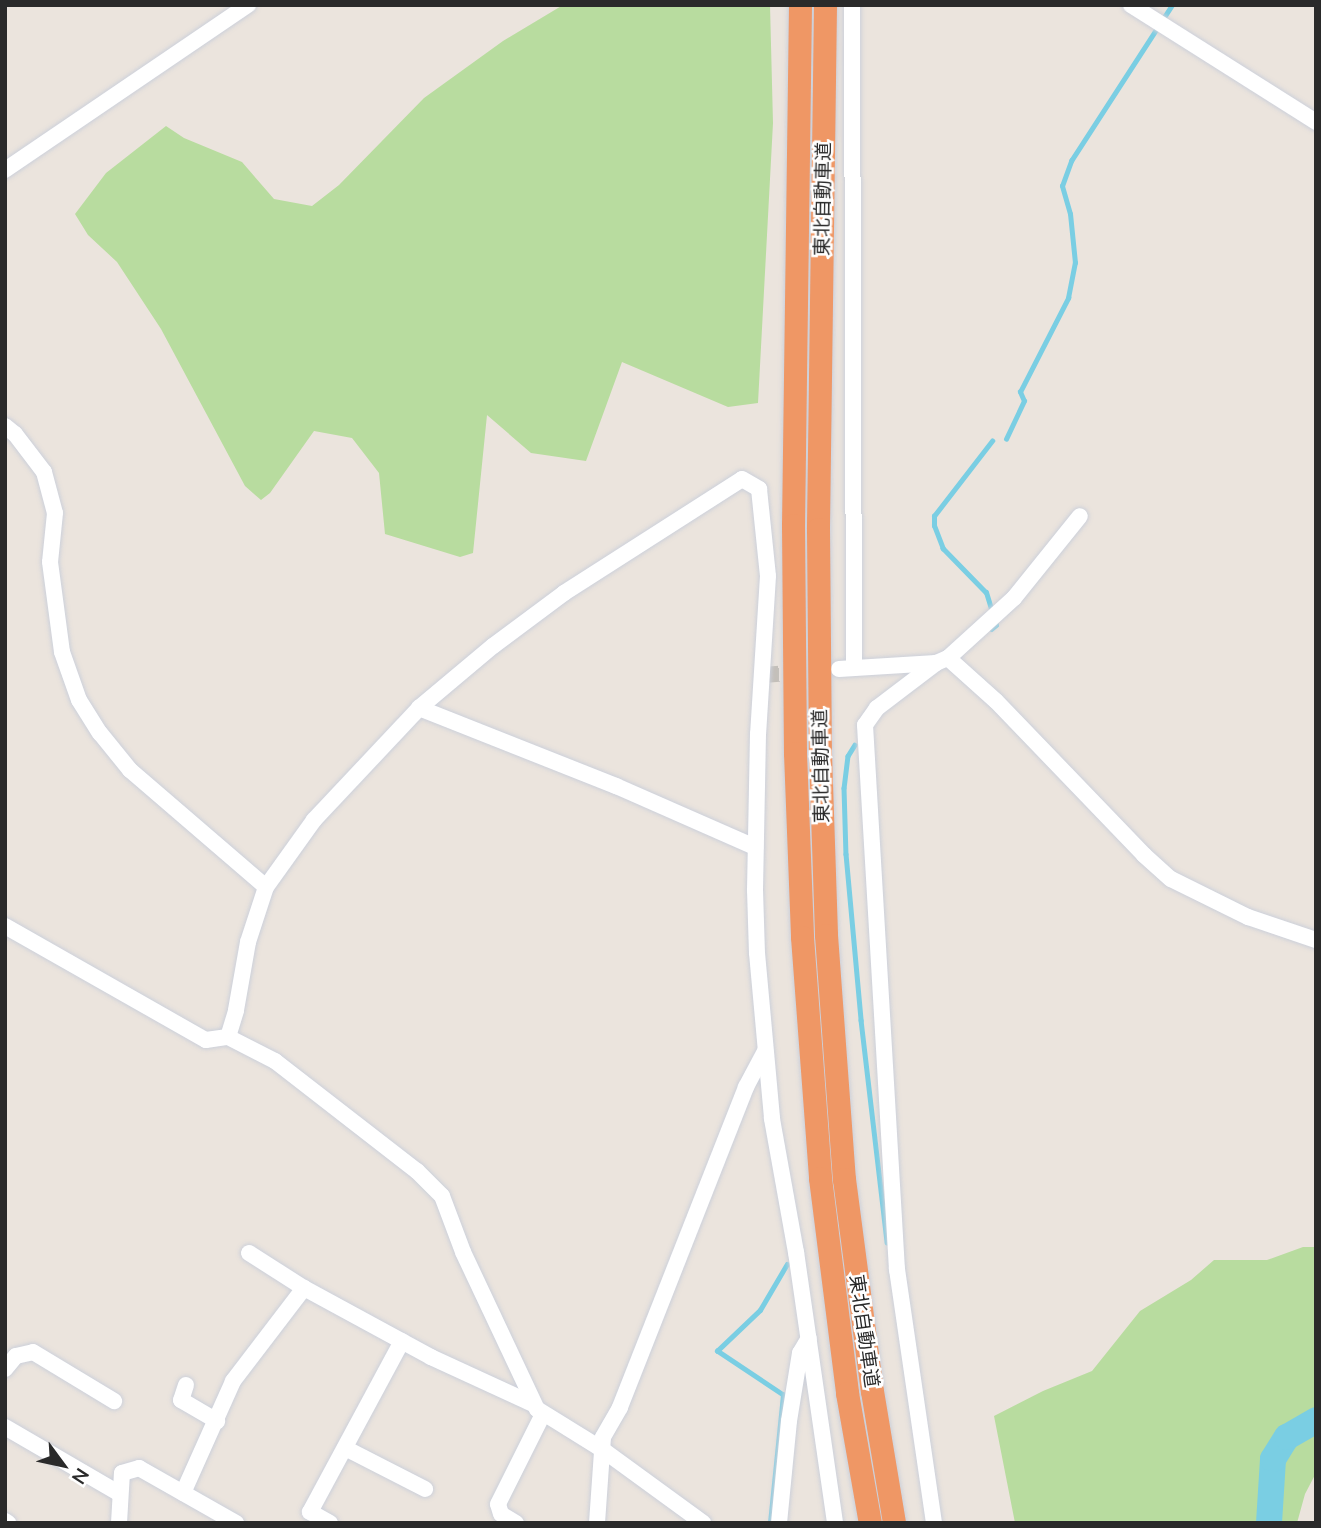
<!DOCTYPE html>
<html>
<head>
<meta charset="utf-8">
<style>
  body { margin:0 }
  #map { position:relative; width:1321px; height:1528px; overflow:hidden; background:#ebe4dd; font-family:Mulish,"Noto Sans JP",sans-serif }
  div>[style] { position:absolute }
  [style*='--x'] { left:calc(var(--x)*1px); top:calc(var(--y)*1px); width:calc(var(--w)*1px); rotate:calc(var(--a)*1deg) }
  .green>* { inset:0; background:#b8dc9f }
  .stream>* { height:4.5px; margin:-2.25px; padding:0 2.25px; transform-origin:2.25px; border-radius:2.25px; background:#7acee3 }
  .river>* { height:26px; margin:-13px; padding:0 13px; transform-origin:13px; border-radius:13px; background:#7acee3 }
  .minor-tunnel>* { height:16px; margin-top:-8px; transform-origin:0; background:repeating-linear-gradient(90deg,#c4bfb9 0 16px,transparent 0 24px) }
  .roads { filter:drop-shadow(0 0 2px #ccd0da) drop-shadow(0 0 2px #ccd0da) }
  .minor>* { height:16px; margin:-8px; padding:0 8px; transform-origin:8px; border-radius:8px; background:#fff }
  .highway>* { height:23px; margin:-11.5px; padding:0 11.5px; transform-origin:11.5px; border-radius:11.5px; background:#ef9765 }
  span { translate:-50% -50%; white-space:nowrap; text-align:center; line-height:1.15; -webkit-text-stroke:5px #fff; paint-order:stroke }
  .street-label { font-size:19px; color:#2a2a2a }
  .frame { position:absolute; inset:0; border:7px solid #2a2a2a; pointer-events:none }
  .north { position:absolute; left:28px; top:1430px; width:70px; height:70px; -webkit-text-stroke:5px #fff; paint-order:stroke; rotate:123deg; font-size:19px; font-weight:700; line-height:28px; text-align:center; color:#2a2a2a }
  .north::after { content:''; display:block; margin:auto; width:24px; height:32px; background:#2a2a2a; clip-path:polygon(50% 0,100% 100%,50% 72%,0 100%) }
</style>
</head>
<body>
<div id="map">
  <div class="green">
    <div style="clip-path:polygon(563px 5px,770px 5px,773px 123px,758px 403px,728px 407px,622px 362px,586px 461px,531px 453px,487px 415px,473px 553px,460px 557px,385px 534px,379px 473px,352px 438px,314px 431px,270px 493px,261px 500px,245px 486px,161px 329px,117px 262px,88px 235px,75px 214px,106px 173px,166px 126px,184px 138px,242px 162px,274px 199px,312px 206px,339px 185px,424px 98px,503px 41px)"></div>
    <div style="clip-path:polygon(1303px 1247px,1316px 1247px,1316px 1473px,1305px 1494px,1297px 1523px,1015px 1523px,994px 1416px,1043px 1391px,1092px 1371px,1140px 1311px,1191px 1280px,1214px 1260px,1267px 1260px)"></div>
  </div>
  <div class="stream">
    <div style="--x:1006;--y:439;--w:42;--a:-64.7"></div>
    <div style="--x:1024;--y:401;--w:10;--a:-114"></div>
    <div style="--x:1020;--y:392;--w:106;--a:-62.9"></div>
    <div style="--x:1068;--y:298;--w:36;--a:-79"></div>
    <div style="--x:1075;--y:263;--w:49;--a:-95.8"></div>
    <div style="--x:1070;--y:214;--w:29;--a:-106"></div>
    <div style="--x:1062;--y:186;--w:27;--a:-70"></div>
    <div style="--x:1071;--y:161;--w:186;--a:-57.1"></div>
    <div style="--x:991;--y:629;--w:6;--a:-39"></div>
    <div style="--x:996;--y:625;--w:34;--a:-107"></div>
    <div style="--x:986;--y:593;--w:62;--a:-134.3"></div>
    <div style="--x:943;--y:549;--w:25;--a:-111"></div>
    <div style="--x:934;--y:526;--w:10;--a:-90"></div>
    <div style="--x:934;--y:516;--w:95;--a:-52.3"></div>
    <div style="--x:855;--y:745;--w:13;--a:122"></div>
    <div style="--x:848;--y:756;--w:32;--a:97"></div>
    <div style="--x:844;--y:788;--w:66;--a:88.3"></div>
    <div style="--x:846;--y:854;--w:167;--a:84.8"></div>
    <div style="--x:861;--y:1020;--w:224;--a:83.3"></div>
    <div style="--x:770;--y:1523;--w:129;--a:-84.2"></div>
    <div style="--x:783;--y:1395;--w:79;--a:-146.3"></div>
    <div style="--x:717;--y:1351;--w:59;--a:-43.6"></div>
    <div style="--x:760;--y:1310;--w:53;--a:-59.6"></div>
  </div>
  <div class="river">
    <div style="--x:1269;--y:1523;--w:64;--a:-86.4"></div>
    <div style="--x:1273;--y:1459;--w:26;--a:-58"></div>
    <div style="--x:1287;--y:1437;--w:34;--a:-30"></div>
  </div>
  <div class="minor-tunnel">
    <div style="--x:763;--y:675;--w:66;--a:-4.3"></div>
  </div>
  <div class="roads">
    <div class="minor">
      <div style="--x:852;--y:5;--w:663;--a:89.83"></div>
      <div style="--x:1131;--y:5;--w:219;--a:32.3"></div>
      <div style="--x:5;--y:170;--w:294;--a:-34.2"></div>
      <div style="--x:5;--y:426;--w:13;--a:39"></div>
      <div style="--x:15;--y:434;--w:48;--a:52.7"></div>
      <div style="--x:44;--y:472;--w:42;--a:75"></div>
      <div style="--x:55;--y:513;--w:49;--a:95.8"></div>
      <div style="--x:50;--y:562;--w:91;--a:82.4"></div>
      <div style="--x:62;--y:652;--w:51;--a:70.5"></div>
      <div style="--x:79;--y:700;--w:39;--a:58"></div>
      <div style="--x:100;--y:733;--w:48;--a:51"></div>
      <div style="--x:130;--y:770;--w:179;--a:40.7"></div>
      <div style="--x:948;--y:658;--w:89;--a:-42.3"></div>
      <div style="--x:1014;--y:598;--w:105;--a:-51.2"></div>
      <div style="--x:839;--y:669;--w:97;--a:-3.5"></div>
      <div style="--x:936;--y:663;--w:13;--a:-23"></div>
      <div style="--x:948;--y:658;--w:64;--a:41.9"></div>
      <div style="--x:996;--y:701;--w:214;--a:46.1"></div>
      <div style="--x:1144;--y:855;--w:36;--a:42"></div>
      <div style="--x:1171;--y:879;--w:86;--a:26.3"></div>
      <div style="--x:1248;--y:917;--w:72;--a:18.7"></div>
      <div style="--x:419;--y:708;--w:212;--a:21.6"></div>
      <div style="--x:616;--y:786;--w:152;--a:23.7"></div>
      <div style="--x:5;--y:926;--w:231;--a:29.6"></div>
      <div style="--x:206;--y:1040;--w:22;--a:-8"></div>
      <div style="--x:228;--y:1037;--w:53;--a:27.1"></div>
      <div style="--x:275;--y:1061;--w:180;--a:37.8"></div>
      <div style="--x:417;--y:1171;--w:35;--a:45"></div>
      <div style="--x:442;--y:1196;--w:60;--a:69.4"></div>
      <div style="--x:463;--y:1252;--w:174;--a:64.8"></div>
      <div style="--x:537;--y:1409;--w:78;--a:31.8"></div>
      <div style="--x:603;--y:1450;--w:124;--a:36.1"></div>
      <div style="--x:228;--y:1037;--w:28;--a:-73"></div>
      <div style="--x:236;--y:1010;--w:69;--a:-80"></div>
      <div style="--x:248;--y:942;--w:58;--a:-71.9"></div>
      <div style="--x:266;--y:887;--w:82;--a:-54.4"></div>
      <div style="--x:314;--y:820;--w:154;--a:-46.8"></div>
      <div style="--x:419;--y:708;--w:97;--a:-40"></div>
      <div style="--x:493;--y:646;--w:89;--a:-36.7"></div>
      <div style="--x:564;--y:593;--w:211;--a:-32.6"></div>
      <div style="--x:742;--y:479;--w:20;--a:30"></div>
      <div style="--x:759;--y:489;--w:87;--a:84.1"></div>
      <div style="--x:768;--y:576;--w:158;--a:93.6"></div>
      <div style="--x:758;--y:734;--w:156;--a:91.1"></div>
      <div style="--x:755;--y:890;--w:63;--a:88.2"></div>
      <div style="--x:757;--y:953;--w:167;--a:84.8"></div>
      <div style="--x:772;--y:1119;--w:135;--a:79.8"></div>
      <div style="--x:796;--y:1252;--w:274;--a:81.8"></div>
      <div style="--x:249;--y:1253;--w:65;--a:32.5"></div>
      <div style="--x:304;--y:1288;--w:145;--a:28.5"></div>
      <div style="--x:431;--y:1357;--w:112;--a:24.7"></div>
      <div style="--x:5;--y:1369;--w:17;--a:-50"></div>
      <div style="--x:16;--y:1356;--w:17;--a:-13"></div>
      <div style="--x:33;--y:1352;--w:95;--a:31.2"></div>
      <div style="--x:186;--y:1385;--w:16;--a:108"></div>
      <div style="--x:181;--y:1400;--w:42;--a:30.3"></div>
      <div style="--x:5;--y:1427;--w:133;--a:30.2"></div>
      <div style="--x:345;--y:1448;--w:90;--a:27.1"></div>
      <div style="--x:183;--y:1493;--w:123;--a:-65.9"></div>
      <div style="--x:233;--y:1381;--w:117;--a:-52.6"></div>
      <div style="--x:5;--y:1521;--w:4;--a:34"></div>
      <div style="--x:119;--y:1523;--w:50;--a:-86.6"></div>
      <div style="--x:122;--y:1473;--w:18;--a:-16"></div>
      <div style="--x:139;--y:1468;--w:112;--a:29.6"></div>
      <div style="--x:330;--y:1523;--w:23;--a:-151"></div>
      <div style="--x:310;--y:1512;--w:194;--a:-61.7"></div>
      <div style="--x:516;--y:1523;--w:17;--a:-149"></div>
      <div style="--x:501;--y:1514;--w:10;--a:-107"></div>
      <div style="--x:498;--y:1504;--w:101;--a:-63.4"></div>
      <div style="--x:597;--y:1523;--w:86;--a:-86"></div>
      <div style="--x:603;--y:1437;--w:34;--a:-60"></div>
      <div style="--x:620;--y:1407;--w:344;--a:-68.5"></div>
      <div style="--x:746;--y:1087;--w:40;--a:-62"></div>
      <div style="--x:779;--y:1523;--w:102;--a:-84.4"></div>
      <div style="--x:789;--y:1421;--w:69;--a:-80.8"></div>
      <div style="--x:800;--y:1353;--w:17;--a:-59"></div>
      <div style="--x:934;--y:1523;--w:256;--a:-98.3"></div>
      <div style="--x:897;--y:1270;--w:546;--a:-93.36"></div>
      <div style="--x:865;--y:725;--w:21;--a:-55"></div>
      <div style="--x:877;--y:708;--w:74;--a:-37.3"></div>
    </div>
    <div class="highway">
      <div style="--x:800;--y:5;--w:520;--a:90.77"></div>
      <div style="--x:793;--y:525;--w:228;--a:89.5"></div>
      <div style="--x:795;--y:753;--w:184;--a:87.8"></div>
      <div style="--x:802;--y:937;--w:242;--a:85.7"></div>
      <div style="--x:820;--y:1178;--w:217;--a:82.8"></div>
      <div style="--x:847;--y:1393;--w:132;--a:80"></div>
      <div style="--x:825;--y:5;--w:524;--a:90.77"></div>
      <div style="--x:818;--y:529;--w:224;--a:89.5"></div>
      <div style="--x:820;--y:753;--w:182;--a:88.1"></div>
      <div style="--x:826;--y:935;--w:245;--a:85.8"></div>
      <div style="--x:844;--y:1179;--w:214;--a:82.5"></div>
      <div style="--x:872;--y:1391;--w:134;--a:80.5"></div>
    </div>
  </div>
  <div class="street-label">
    <span style="left:823px;top:199px;rotate:-89deg">東北自動車道</span>
    <span style="left:821px;top:766px;rotate:-91deg">東北自動車道</span>
    <span style="left:864px;top:1331px;rotate:82deg">東北自動車道</span>
  </div>
  <div class="frame"></div>
  <div class="north">N</div>
</div>
</body>
</html>
